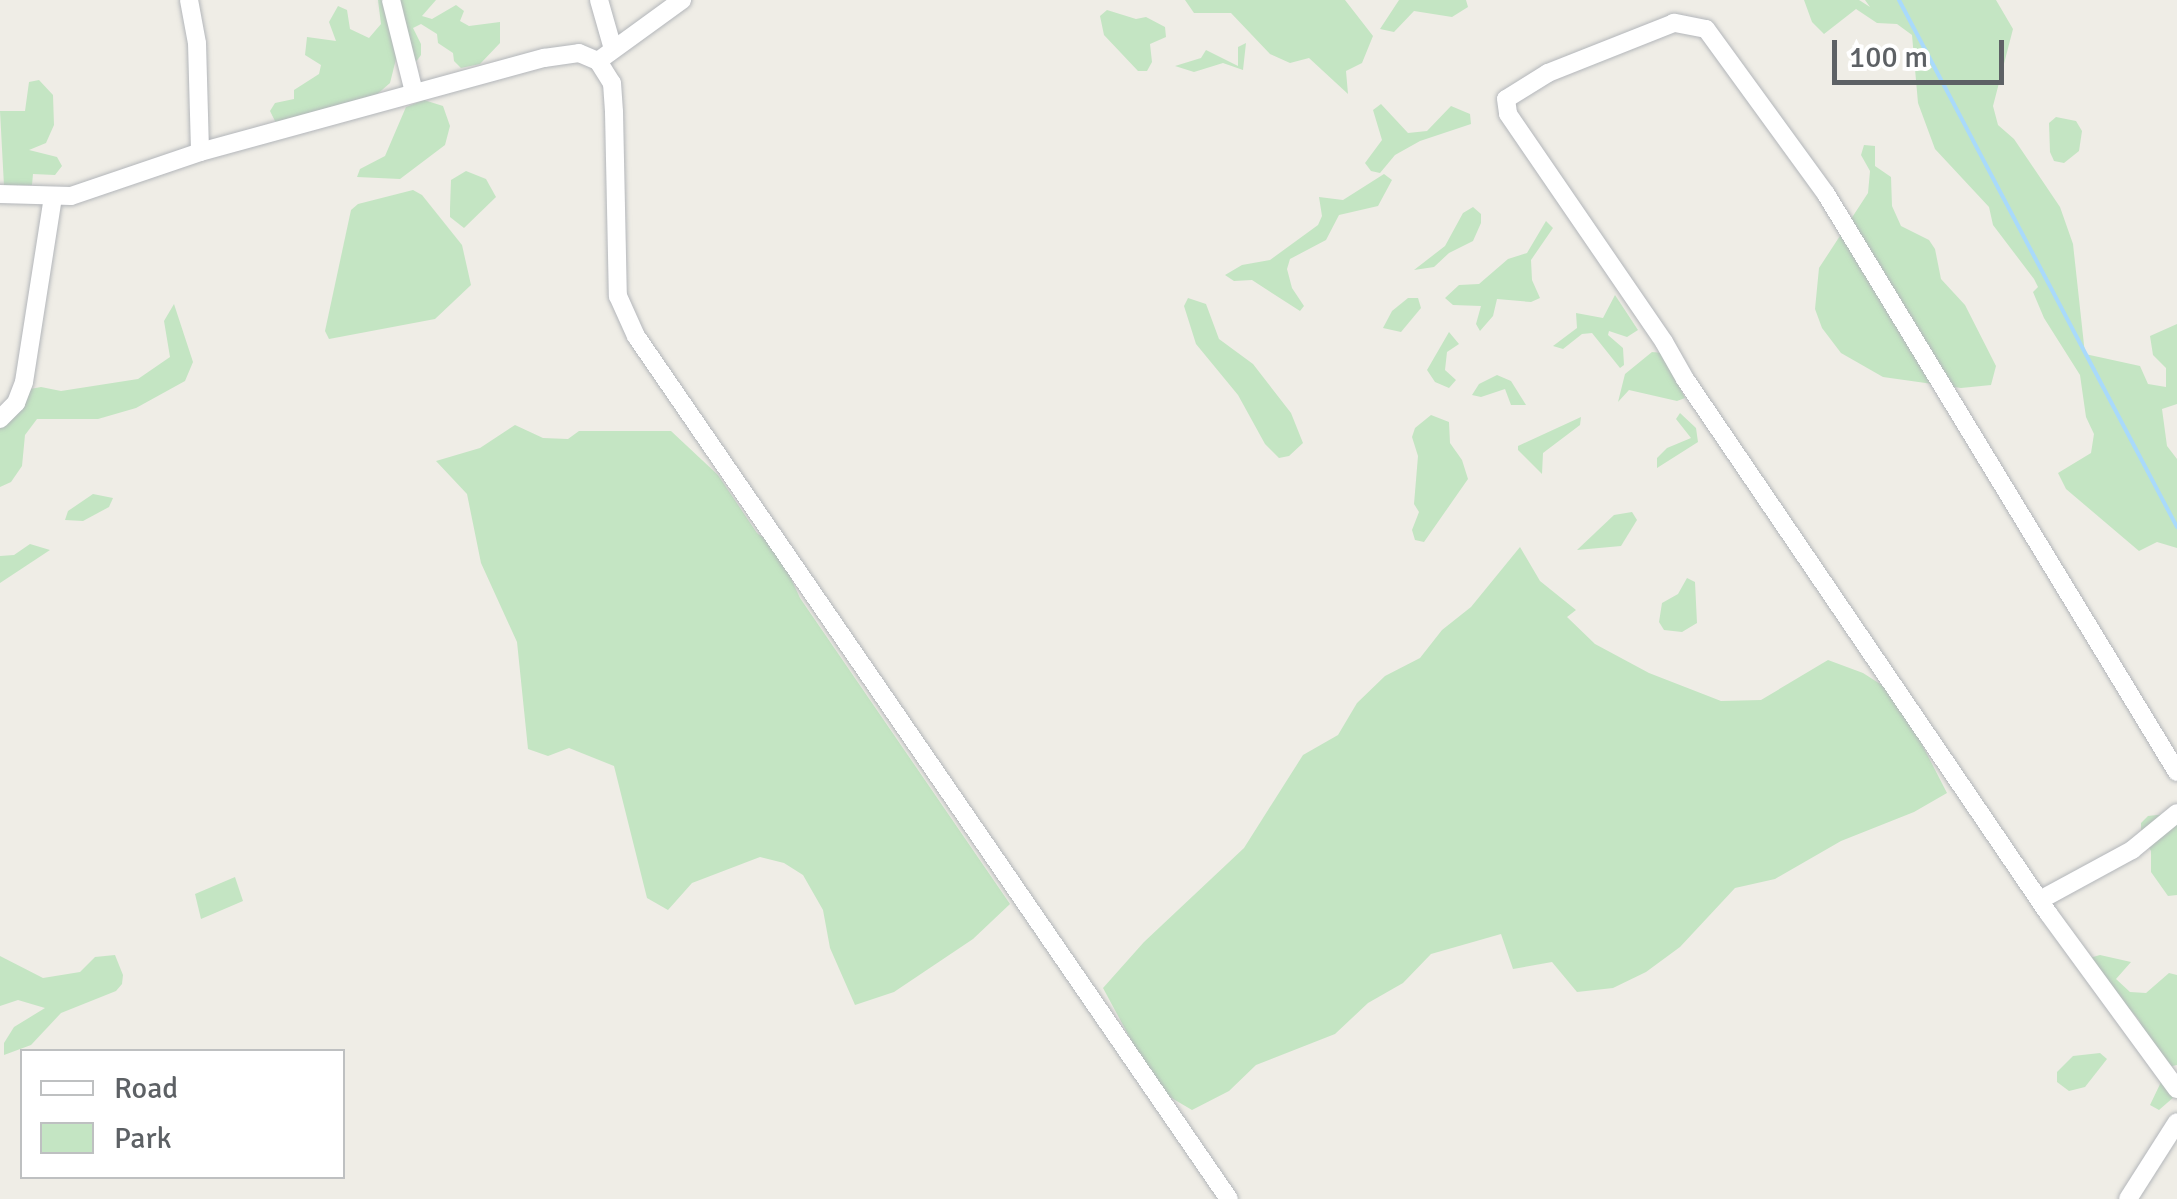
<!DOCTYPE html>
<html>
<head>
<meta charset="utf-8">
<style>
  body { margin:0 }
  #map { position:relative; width:2177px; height:1199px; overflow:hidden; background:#efede6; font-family:Signika,sans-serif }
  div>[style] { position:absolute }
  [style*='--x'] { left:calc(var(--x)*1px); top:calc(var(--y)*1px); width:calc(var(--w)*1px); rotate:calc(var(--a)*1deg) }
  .green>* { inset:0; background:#c4e5c3 }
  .stream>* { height:4px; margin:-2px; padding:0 2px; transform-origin:2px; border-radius:2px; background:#a9dafb }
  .roads { filter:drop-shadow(0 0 2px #b3b6ba) drop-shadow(0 0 2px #b3b6ba) }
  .minor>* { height:18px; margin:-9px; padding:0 9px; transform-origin:9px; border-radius:9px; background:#fff }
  span { translate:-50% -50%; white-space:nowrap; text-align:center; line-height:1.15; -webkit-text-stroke:9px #fff; paint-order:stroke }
  .legend { position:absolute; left:20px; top:1049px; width:325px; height:130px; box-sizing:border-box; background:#fff; border:2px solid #bec0c1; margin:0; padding:12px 18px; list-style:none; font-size:30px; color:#5d6165 }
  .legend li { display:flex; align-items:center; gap:20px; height:50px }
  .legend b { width:50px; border:2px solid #bec0c1 }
  .scale { position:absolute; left:1832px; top:40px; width:172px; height:45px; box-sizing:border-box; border:5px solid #5d6165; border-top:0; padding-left:12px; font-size:30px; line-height:35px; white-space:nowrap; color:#5d6165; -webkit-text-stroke:8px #fff; paint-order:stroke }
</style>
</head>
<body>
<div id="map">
  <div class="green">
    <div style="clip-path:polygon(378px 0,436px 0,422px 16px,432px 19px,456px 5px,464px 11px,460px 21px,469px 26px,500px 22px,500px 43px,480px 64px,461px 68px,454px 61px,453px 53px,438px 43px,437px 34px,421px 24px,413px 28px,421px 44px,421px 55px,415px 63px,397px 55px,390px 83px,374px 97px,284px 126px,275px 121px,270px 111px,275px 103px,294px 99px,294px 90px,319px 74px,321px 65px,305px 55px,307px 37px,336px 41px,329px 22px,338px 6px,347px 10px,350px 29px,369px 38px,381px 24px)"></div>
    <div style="clip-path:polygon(1185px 0,1345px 0,1373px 36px,1362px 63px,1346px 71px,1348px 94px,1309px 58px,1290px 63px,1270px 54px,1231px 13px,1194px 13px)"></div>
    <div style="clip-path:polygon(1399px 0,1466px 0,1468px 7px,1452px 17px,1414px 11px,1394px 32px,1380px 29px)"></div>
    <div style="clip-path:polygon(1804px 0,1859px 0,1870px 7px,1865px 0,1996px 0,2013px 29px,1993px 106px,1998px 125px,2014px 139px,2060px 207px,2073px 244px,2085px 354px,2140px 366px,2148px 384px,2166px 387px,2166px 368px,2153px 355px,2150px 336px,2177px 324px,2177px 404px,2162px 409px,2167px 446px,2177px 459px,2177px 548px,2157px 542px,2139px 551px,2066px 489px,2058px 473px,2091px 453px,2094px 434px,2086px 417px,2080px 375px,2044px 318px,2033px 292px,2038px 287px,2034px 279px,1993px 225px,1989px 207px,1935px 149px,1918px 103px,1912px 35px,1897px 24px,1877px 23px,1856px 9px,1824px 34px,1812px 22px)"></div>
    <div style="clip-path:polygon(1107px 10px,1136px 19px,1146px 17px,1165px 27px,1166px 37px,1150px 44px,1152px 62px,1147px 71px,1138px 71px,1104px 35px,1100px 16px)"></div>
    <div style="clip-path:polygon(1246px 43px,1243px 70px,1223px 63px,1194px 72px,1175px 66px,1201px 58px,1206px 50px,1238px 66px,1238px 47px)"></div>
    <div style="clip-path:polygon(39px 80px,53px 95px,54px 125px,46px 143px,29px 150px,57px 157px,62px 166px,55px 175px,33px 174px,32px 185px,4px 186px,0 111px,25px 111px,29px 82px)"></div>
    <div style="clip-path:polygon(424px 100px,443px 106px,450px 126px,445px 145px,400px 179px,357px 177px,360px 169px,385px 156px,406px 107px)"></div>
    <div style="clip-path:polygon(1381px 104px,1408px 133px,1427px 131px,1451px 106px,1470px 114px,1471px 124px,1420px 141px,1395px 155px,1380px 173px,1371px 171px,1365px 163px,1382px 140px,1373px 110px)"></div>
    <div style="clip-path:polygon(2056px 117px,2076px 121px,2082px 131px,2079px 151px,2064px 163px,2054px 161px,2050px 152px,2049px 123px)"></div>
    <div style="clip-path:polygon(1864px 145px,1875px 146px,1875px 166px,1891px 177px,1892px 206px,1901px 226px,1929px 240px,1935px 249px,1941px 279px,1965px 305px,1996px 366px,1991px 385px,1961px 388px,1883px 377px,1841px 353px,1822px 328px,1815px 309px,1819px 268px,1868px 193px,1870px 171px,1861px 155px)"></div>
    <div style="clip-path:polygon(466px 171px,486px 179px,496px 197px,464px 228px,450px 217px,450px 208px,451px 180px)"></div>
    <div style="clip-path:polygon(1384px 174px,1392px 180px,1378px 206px,1339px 215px,1326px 240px,1290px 259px,1287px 269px,1292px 288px,1304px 306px,1300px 311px,1252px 280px,1234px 281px,1225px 275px,1242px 265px,1270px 260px,1318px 225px,1322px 216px,1319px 197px,1343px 200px)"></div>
    <div style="clip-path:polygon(413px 190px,422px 195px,462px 245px,471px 285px,435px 319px,329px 339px,325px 331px,351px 210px,358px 204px)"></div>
    <div style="clip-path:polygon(1473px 207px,1481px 214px,1481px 223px,1473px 241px,1449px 253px,1434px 267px,1414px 270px,1445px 246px,1463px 213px)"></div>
    <div style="clip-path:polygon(1546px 221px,1553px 228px,1531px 260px,1532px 280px,1540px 298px,1531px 302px,1497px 299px,1493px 316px,1480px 331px,1476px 324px,1481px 306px,1453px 305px,1445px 298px,1459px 285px,1479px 284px,1508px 259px,1527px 253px)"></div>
    <div style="clip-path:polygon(1615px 295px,1638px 330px,1627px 337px,1609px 331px,1608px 335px,1623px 348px,1624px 365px,1620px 368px,1592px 333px,1582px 334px,1563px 349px,1553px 346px,1577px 328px,1576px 313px,1603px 318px)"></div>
    <div style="clip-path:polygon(1188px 298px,1206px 304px,1219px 339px,1253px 364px,1291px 413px,1303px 443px,1289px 456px,1279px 458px,1265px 444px,1238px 395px,1196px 344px,1184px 306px)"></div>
    <div style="clip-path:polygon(1408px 298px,1418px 298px,1421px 308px,1401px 332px,1383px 328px,1392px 311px)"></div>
    <div style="clip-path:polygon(174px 304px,193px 362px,185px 381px,136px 408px,98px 419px,37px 419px,25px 435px,22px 466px,11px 482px,0 487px,0 422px,25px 390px,41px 387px,61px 391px,138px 379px,170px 357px,164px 321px)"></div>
    <div style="clip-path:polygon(1449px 332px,1459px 344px,1447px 352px,1445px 370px,1456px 380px,1449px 388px,1435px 382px,1427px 370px)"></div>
    <div style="clip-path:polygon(1652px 352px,1663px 353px,1685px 398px,1677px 401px,1629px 390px,1618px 402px,1625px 374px)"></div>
    <div style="clip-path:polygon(1497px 375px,1511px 381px,1526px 405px,1511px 405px,1505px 389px,1481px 397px,1472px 395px,1479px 384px)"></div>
    <div style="clip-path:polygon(1680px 413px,1696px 428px,1698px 442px,1657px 468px,1657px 458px,1667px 448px,1691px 438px,1676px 419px)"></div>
    <div style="clip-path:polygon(1431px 415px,1449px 422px,1450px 443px,1462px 460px,1468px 479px,1424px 542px,1415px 540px,1412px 530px,1419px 512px,1414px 504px,1418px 456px,1412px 437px,1415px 428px)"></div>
    <div style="clip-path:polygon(1581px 417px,1580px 425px,1543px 453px,1542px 474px,1518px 450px,1518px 446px)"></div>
    <div style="clip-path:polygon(515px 425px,543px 438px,568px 439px,579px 431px,671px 431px,718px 475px,757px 533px,777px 548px,800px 598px,1010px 904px,973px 939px,894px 992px,855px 1005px,830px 948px,823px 910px,803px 875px,784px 863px,760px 857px,692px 883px,668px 910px,647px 898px,614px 766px,569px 748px,548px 756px,528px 749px,517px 642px,481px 563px,467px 494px,436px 461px,480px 448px)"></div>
    <div style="clip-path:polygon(93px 494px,113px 498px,109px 507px,83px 521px,65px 520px,68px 511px)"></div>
    <div style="clip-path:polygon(1632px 512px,1637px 520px,1621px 546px,1577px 550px,1614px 515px)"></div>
    <div style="clip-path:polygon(30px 544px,50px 550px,0 583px,0 556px,14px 555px)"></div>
    <div style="clip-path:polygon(1520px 547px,1540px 581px,1576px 610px,1567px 617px,1595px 644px,1649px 673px,1721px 701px,1761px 700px,1828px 660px,1863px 673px,1896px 694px,1947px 793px,1914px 812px,1841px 841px,1775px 879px,1735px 888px,1680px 947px,1646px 972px,1613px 988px,1577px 992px,1552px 962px,1513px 969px,1501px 934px,1431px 954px,1403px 983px,1368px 1003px,1335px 1034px,1256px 1065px,1229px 1091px,1192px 1110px,1158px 1090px,1103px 988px,1144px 942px,1244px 848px,1303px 755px,1338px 735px,1357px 703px,1385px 676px,1420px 658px,1442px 630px,1471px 607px)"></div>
    <div style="clip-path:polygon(1687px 578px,1695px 582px,1697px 623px,1682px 632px,1664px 630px,1659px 622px,1662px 603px,1678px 594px)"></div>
    <div style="clip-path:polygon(2167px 814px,2177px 817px,2177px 895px,2168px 896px,2151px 872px,2151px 851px,2141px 833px,2141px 823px,2148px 816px)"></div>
    <div style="clip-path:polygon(235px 877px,243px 901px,201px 919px,195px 894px)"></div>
    <div style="clip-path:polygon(115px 955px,123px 975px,122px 984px,116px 991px,61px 1013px,31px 1045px,4px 1055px,4px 1043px,14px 1027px,45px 1008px,18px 1000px,0 1006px,0 956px,43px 978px,80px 972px,95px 957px)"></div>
    <div style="clip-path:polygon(2100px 955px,2131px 962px,2116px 979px,2130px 992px,2146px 993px,2169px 973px,2177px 975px,2177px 1065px,2168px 1067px,2175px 1096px,2159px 1110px,2150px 1105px,2162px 1080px,2139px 1020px,2086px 959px)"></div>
    <div style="clip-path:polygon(2100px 1053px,2107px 1059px,2085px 1087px,2069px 1091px,2057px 1082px,2057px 1072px,2073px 1056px)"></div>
  </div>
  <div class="stream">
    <div style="--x:1899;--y:0;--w:596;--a:62.19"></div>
  </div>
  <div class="roads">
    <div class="minor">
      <div style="--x:189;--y:0;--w:44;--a:79.5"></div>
      <div style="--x:197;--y:43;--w:109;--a:88.4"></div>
      <div style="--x:391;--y:0;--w:95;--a:76"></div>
      <div style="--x:599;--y:0;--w:51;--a:74.1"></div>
      <div style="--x:598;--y:61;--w:104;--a:-36"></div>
      <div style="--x:0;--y:194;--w:71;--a:1.6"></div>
      <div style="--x:71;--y:196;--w:136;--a:-18.8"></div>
      <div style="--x:200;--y:152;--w:357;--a:-15.3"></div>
      <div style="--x:544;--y:58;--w:35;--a:-8"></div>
      <div style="--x:579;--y:53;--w:21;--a:23"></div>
      <div style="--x:598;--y:61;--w:26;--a:58"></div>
      <div style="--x:612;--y:83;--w:29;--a:86"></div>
      <div style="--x:614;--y:112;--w:184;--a:88.8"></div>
      <div style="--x:618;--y:296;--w:44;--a:65.8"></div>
      <div style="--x:636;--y:336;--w:1047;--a:55.51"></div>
      <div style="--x:0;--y:419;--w:23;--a:-45"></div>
      <div style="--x:16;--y:403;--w:22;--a:-69"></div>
      <div style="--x:24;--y:382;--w:188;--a:-81.1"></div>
      <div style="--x:2177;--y:772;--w:676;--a:-121.27"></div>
      <div style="--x:1826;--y:194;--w:204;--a:-126"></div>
      <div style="--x:1706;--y:29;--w:33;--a:-169"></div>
      <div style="--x:1674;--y:23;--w:136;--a:158.4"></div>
      <div style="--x:1548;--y:73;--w:49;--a:148.2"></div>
      <div style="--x:1506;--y:99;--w:15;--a:82"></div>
      <div style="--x:1508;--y:114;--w:276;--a:55.6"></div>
      <div style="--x:1664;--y:342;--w:43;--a:60.4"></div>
      <div style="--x:1685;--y:379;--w:646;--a:55.79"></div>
      <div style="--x:2048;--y:913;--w:218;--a:53.8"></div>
      <div style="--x:2040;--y:900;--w:105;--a:-28.5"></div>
      <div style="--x:2132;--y:850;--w:58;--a:-39.4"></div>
      <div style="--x:2128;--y:1199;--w:91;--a:-57.5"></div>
    </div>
  </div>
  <ul class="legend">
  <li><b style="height:12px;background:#fff"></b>Road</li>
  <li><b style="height:28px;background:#c4e5c3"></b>Park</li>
  </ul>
  <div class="scale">100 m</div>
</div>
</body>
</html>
